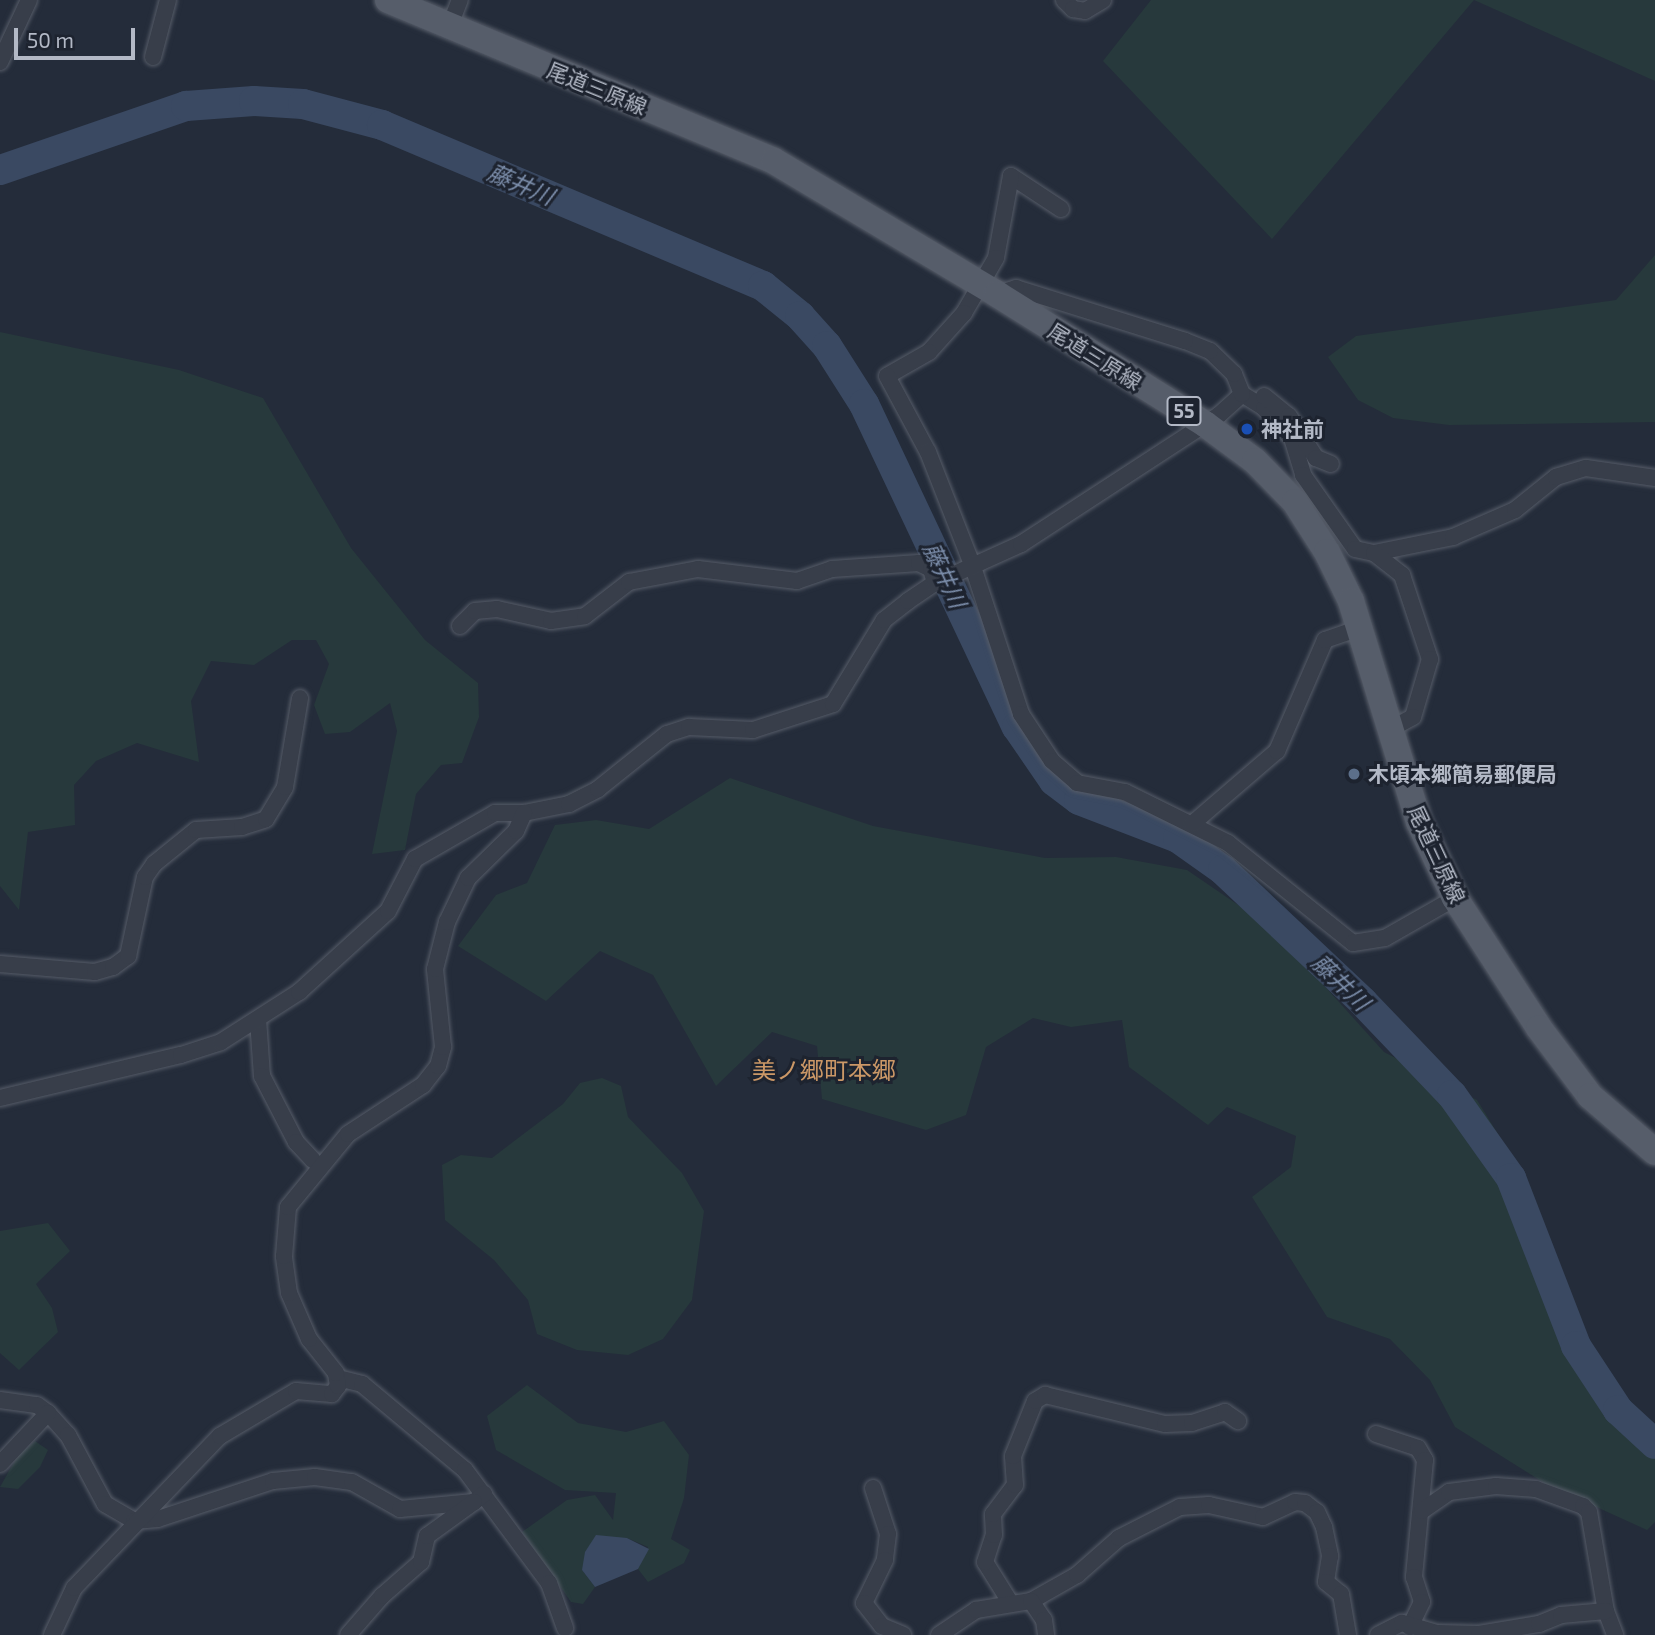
<!DOCTYPE html>
<html>
<head>
<meta charset="utf-8">
<style>
  body { margin:0 }
  #map { position:relative; width:1655px; height:1635px; overflow:hidden; background:#242c3a; font-family:"Exo 2","Noto Sans JP",sans-serif }
  div>[style] { position:absolute }
  [style*='--x'] { left:calc(var(--x)*1px); top:calc(var(--y)*1px); width:calc(var(--w)*1px); rotate:calc(var(--a)*1deg) }
  .green>* { inset:0; background:#27393c }
  .water>* { inset:0; background:#3a4962 }
  .river>* { height:30px; margin:-15px; padding:0 15px; transform-origin:15px; border-radius:15px; background:#3a4962 }
  .roads { filter:drop-shadow(0 0 2px #565c68) drop-shadow(0 0 2px #565c68) }
  .street>* { height:16px; margin:-8px; padding:0 8px; transform-origin:8px; border-radius:8px; background:#383e4a }
  .primary>* { height:26px; margin:-13px; padding:0 13px; transform-origin:13px; border-radius:13px; background:#565d6a }
  .dots>* { width:19px; height:19px; translate:-50% -50%; box-sizing:border-box; border:4px solid #1d232f; border-radius:50% }
  span { translate:-50% -50%; white-space:nowrap; text-align:center; line-height:1.15; -webkit-text-stroke:6px #1d232f; paint-order:stroke }
  .shield-label span { padding:2px 5px; background:#1d232f; border:2px solid; border-radius:5px; -webkit-text-stroke-width:0 }
  .shield-label { font-size:19px; color:#b3b9c6; font-weight:700 }
  .street-label { font-size:21px; color:#b3b9c6 }
  .poi-label { font-size:21px; color:#b3b9c6; font-weight:700 }
  .left { translate:0 -50%; text-align:left }
  .water-label { font-size:23px; color:#7c8eab; font-style:italic }
  .quarter-label { font-size:24px; color:#cc9867 }
  .scale { position:absolute; left:14px; top:28px; width:121px; height:32px; box-sizing:border-box; border:4px solid #b3b9c6; border-top:0; padding-left:9px; font-size:21px; line-height:24px; white-space:nowrap; color:#b3b9c6; -webkit-text-stroke:5px #1d232f; paint-order:stroke }
</style>
</head>
<body>
<div id="map">
  <div class="green">
    <div style="clip-path:polygon(1151px 0,1655px 0,1655px 81px,1474px 0,1272px 239px,1103px 61px)"></div>
    <div style="clip-path:polygon(1655px 255px,1655px 422px,1449px 425px,1393px 418px,1358px 400px,1328px 357px,1356px 336px,1616px 300px)"></div>
    <div style="clip-path:polygon(0 332px,179px 370px,263px 398px,351px 548px,425px 640px,478px 683px,479px 717px,462px 763px,441px 765px,416px 794px,405px 850px,372px 854px,397px 731px,390px 703px,350px 732px,325px 734px,314px 705px,329px 664px,316px 640px,292px 640px,254px 665px,211px 661px,191px 701px,199px 762px,137px 743px,96px 761px,74px 785px,75px 825px,28px 832px,19px 910px,0 886px)"></div>
    <div style="clip-path:polygon(730px 778px,873px 826px,1045px 858px,1116px 857px,1187px 870px,1247px 911px,1311px 971px,1384px 1052px,1477px 1100px,1530px 1186px,1617px 1424px,1655px 1453px,1655px 1522px,1647px 1530px,1546px 1484px,1455px 1427px,1430px 1380px,1390px 1339px,1327px 1317px,1252px 1197px,1291px 1167px,1296px 1136px,1227px 1107px,1208px 1125px,1129px 1067px,1122px 1020px,1071px 1027px,1033px 1018px,986px 1047px,966px 1115px,926px 1130px,822px 1099px,817px 1046px,772px 1032px,716px 1086px,653px 975px,600px 951px,546px 1001px,458px 946px,496px 895px,527px 883px,555px 825px,596px 820px,649px 829px)"></div>
    <div style="clip-path:polygon(602px 1078px,621px 1086px,628px 1117px,682px 1173px,704px 1211px,692px 1300px,663px 1339px,628px 1355px,577px 1350px,537px 1334px,528px 1300px,494px 1260px,445px 1220px,442px 1165px,461px 1155px,492px 1158px,563px 1104px,580px 1083px)"></div>
    <div style="clip-path:polygon(48px 1223px,70px 1251px,36px 1284px,52px 1308px,58px 1332px,19px 1370px,0 1353px,0 1231px)"></div>
    <div style="clip-path:polygon(527px 1385px,578px 1423px,626px 1432px,664px 1421px,689px 1455px,684px 1498px,671px 1539px,690px 1550px,684px 1563px,648px 1582px,638px 1569px,648px 1547px,627px 1538px,582px 1570px,595px 1587px,583px 1604px,571px 1602px,522px 1532px,567px 1500px,595px 1495px,613px 1520px,616px 1493px,565px 1490px,496px 1450px,487px 1416px)"></div>
    <div style="clip-path:polygon(35px 1441px,48px 1450px,40px 1467px,18px 1489px,0 1487px,18px 1455px)"></div>
  </div>
  <div class="water">
    <div style="clip-path:polygon(596px 1535px,627px 1538px,649px 1549px,638px 1569px,595px 1587px,582px 1570px,585px 1552px)"></div>
  </div>
  <div class="river">
    <div style="--x:0;--y:170;--w:197;--a:-19"></div>
    <div style="--x:186;--y:106;--w:68;--a:-4.2"></div>
    <div style="--x:254;--y:101;--w:49;--a:3.5"></div>
    <div style="--x:303;--y:104;--w:82;--a:14.9"></div>
    <div style="--x:382;--y:125;--w:414;--a:22.9"></div>
    <div style="--x:763;--y:286;--w:48;--a:39"></div>
    <div style="--x:800;--y:316;--w:40;--a:48"></div>
    <div style="--x:827;--y:346;--w:69;--a:57.5"></div>
    <div style="--x:864;--y:404;--w:357;--a:64.7"></div>
    <div style="--x:1017;--y:727;--w:65;--a:55.6"></div>
    <div style="--x:1054;--y:781;--w:31;--a:37"></div>
    <div style="--x:1079;--y:800;--w:106;--a:21"></div>
    <div style="--x:1178;--y:838;--w:55;--a:35.4"></div>
    <div style="--x:1223;--y:870;--w:192;--a:43.3"></div>
    <div style="--x:1363;--y:1002;--w:129;--a:46.3"></div>
    <div style="--x:1452;--y:1095;--w:102;--a:54.6"></div>
    <div style="--x:1511;--y:1178;--w:180;--a:68.8"></div>
    <div style="--x:1576;--y:1346;--w:77;--a:56.7"></div>
    <div style="--x:1618;--y:1410;--w:50;--a:42.6"></div>
  </div>
  <div class="roads">
    <div class="street">
      <div style="--x:1064;--y:0;--w:13;--a:45"></div>
      <div style="--x:1073;--y:9;--w:12;--a:9"></div>
      <div style="--x:1085;--y:11;--w:21;--a:-31"></div>
      <div style="--x:449;--y:28;--w:30;--a:-69"></div>
      <div style="--x:153;--y:57;--w:59;--a:-75.3"></div>
      <div style="--x:0;--y:62;--w:68;--a:-64.9"></div>
      <div style="--x:1061;--y:209;--w:60;--a:-146.6"></div>
      <div style="--x:1011;--y:176;--w:83;--a:100.4"></div>
      <div style="--x:996;--y:258;--w:64;--a:120.2"></div>
      <div style="--x:964;--y:313;--w:52;--a:131.9"></div>
      <div style="--x:929;--y:352;--w:48;--a:150.3"></div>
      <div style="--x:887;--y:376;--w:86;--a:61.7"></div>
      <div style="--x:928;--y:452;--w:123;--a:68.6"></div>
      <div style="--x:973;--y:567;--w:155;--a:71.9"></div>
      <div style="--x:1021;--y:714;--w:56;--a:56.6"></div>
      <div style="--x:1052;--y:761;--w:33;--a:41"></div>
      <div style="--x:1077;--y:783;--w:49;--a:10.6"></div>
      <div style="--x:1125;--y:792;--w:115;--a:26.3"></div>
      <div style="--x:1228;--y:843;--w:160;--a:38.7"></div>
      <div style="--x:1353;--y:943;--w:32;--a:-9"></div>
      <div style="--x:1385;--y:938;--w:81;--a:-29.7"></div>
      <div style="--x:1242;--y:394;--w:26;--a:32"></div>
      <div style="--x:1264;--y:408;--w:41;--a:47"></div>
      <div style="--x:1292;--y:438;--w:39;--a:73"></div>
      <div style="--x:1303;--y:475;--w:90;--a:54.9"></div>
      <div style="--x:1355;--y:549;--w:19;--a:12"></div>
      <div style="--x:1374;--y:553;--w:81;--a:-11.4"></div>
      <div style="--x:1453;--y:537;--w:68;--a:-23.5"></div>
      <div style="--x:1515;--y:510;--w:53;--a:-38.8"></div>
      <div style="--x:1556;--y:477;--w:31;--a:-17"></div>
      <div style="--x:1586;--y:468;--w:70;--a:8.2"></div>
      <div style="--x:1264;--y:396;--w:32;--a:39"></div>
      <div style="--x:1289;--y:416;--w:50;--a:57.3"></div>
      <div style="--x:1316;--y:458;--w:16;--a:22"></div>
      <div style="--x:1374;--y:553;--w:36;--a:38"></div>
      <div style="--x:1402;--y:575;--w:89;--a:71.6"></div>
      <div style="--x:1430;--y:659;--w:60;--a:106.3"></div>
      <div style="--x:1413;--y:717;--w:26;--a:152"></div>
      <div style="--x:460;--y:626;--w:21;--a:-45"></div>
      <div style="--x:475;--y:611;--w:22;--a:-5"></div>
      <div style="--x:497;--y:609;--w:55;--a:12.5"></div>
      <div style="--x:551;--y:621;--w:34;--a:-8"></div>
      <div style="--x:585;--y:616;--w:56;--a:-37.7"></div>
      <div style="--x:629;--y:582;--w:70;--a:-10.7"></div>
      <div style="--x:698;--y:569;--w:100;--a:6.9"></div>
      <div style="--x:797;--y:581;--w:37;--a:-19"></div>
      <div style="--x:832;--y:569;--w:87;--a:-3.9"></div>
      <div style="--x:919;--y:563;--w:13;--a:27"></div>
      <div style="--x:931;--y:569;--w:15;--a:74"></div>
      <div style="--x:1192;--y:824;--w:112;--a:-40.7"></div>
      <div style="--x:1277;--y:751;--w:121;--a:-66.6"></div>
      <div style="--x:1325;--y:640;--w:36;--a:-19"></div>
      <div style="--x:0;--y:964;--w:95;--a:4.8"></div>
      <div style="--x:95;--y:972;--w:19;--a:-16"></div>
      <div style="--x:113;--y:967;--w:19;--a:-36"></div>
      <div style="--x:128;--y:956;--w:81;--a:-77.9"></div>
      <div style="--x:145;--y:877;--w:16;--a:-55"></div>
      <div style="--x:154;--y:864;--w:54;--a:-39"></div>
      <div style="--x:196;--y:830;--w:46;--a:-3.7"></div>
      <div style="--x:242;--y:827;--w:25;--a:-18"></div>
      <div style="--x:266;--y:819;--w:37;--a:-59"></div>
      <div style="--x:285;--y:787;--w:90;--a:-80.4"></div>
      <div style="--x:258;--y:1019;--w:57;--a:86"></div>
      <div style="--x:262;--y:1076;--w:74;--a:62.7"></div>
      <div style="--x:296;--y:1142;--w:25;--a:47"></div>
      <div style="--x:0;--y:1098;--w:186;--a:-13.4"></div>
      <div style="--x:181;--y:1055;--w:42;--a:-18"></div>
      <div style="--x:221;--y:1042;--w:93;--a:-32.7"></div>
      <div style="--x:299;--y:992;--w:120;--a:-42.3"></div>
      <div style="--x:388;--y:911;--w:59;--a:-62.6"></div>
      <div style="--x:415;--y:859;--w:92;--a:-29.9"></div>
      <div style="--x:495;--y:813;--w:29;--a:0"></div>
      <div style="--x:524;--y:813;--w:46;--a:-11.3"></div>
      <div style="--x:569;--y:804;--w:33;--a:-27"></div>
      <div style="--x:598;--y:789;--w:88;--a:-38.6"></div>
      <div style="--x:667;--y:734;--w:23;--a:-18"></div>
      <div style="--x:689;--y:727;--w:64;--a:2.7"></div>
      <div style="--x:753;--y:730;--w:84;--a:-18"></div>
      <div style="--x:833;--y:704;--w:98;--a:-58.7"></div>
      <div style="--x:884;--y:620;--w:31;--a:-38"></div>
      <div style="--x:908;--y:601;--w:32;--a:-34"></div>
      <div style="--x:935;--y:583;--w:94;--a:-24.4"></div>
      <div style="--x:1021;--y:544;--w:236;--a:-33.1"></div>
      <div style="--x:1219;--y:415;--w:31;--a:-42"></div>
      <div style="--x:1242;--y:394;--w:22;--a:-112"></div>
      <div style="--x:1234;--y:374;--w:33;--a:-136"></div>
      <div style="--x:1210;--y:351;--w:27;--a:-158"></div>
      <div style="--x:1185;--y:341;--w:177;--a:-162.6"></div>
      <div style="--x:1016;--y:288;--w:20;--a:162"></div>
      <div style="--x:338;--y:1378;--w:25;--a:14"></div>
      <div style="--x:362;--y:1384;--w:134;--a:39.9"></div>
      <div style="--x:465;--y:1470;--w:141;--a:53.4"></div>
      <div style="--x:549;--y:1583;--w:48;--a:70.4"></div>
      <div style="--x:0;--y:1400;--w:37;--a:8"></div>
      <div style="--x:37;--y:1405;--w:14;--a:36"></div>
      <div style="--x:48;--y:1413;--w:30;--a:48"></div>
      <div style="--x:68;--y:1435;--w:78;--a:61.8"></div>
      <div style="--x:105;--y:1504;--w:34;--a:30"></div>
      <div style="--x:134;--y:1521;--w:24;--a:-5"></div>
      <div style="--x:158;--y:1519;--w:121;--a:-18.3"></div>
      <div style="--x:273;--y:1481;--w:42;--a:-5.4"></div>
      <div style="--x:315;--y:1477;--w:37;--a:8"></div>
      <div style="--x:352;--y:1482;--w:55;--a:29.4"></div>
      <div style="--x:400;--y:1509;--w:74;--a:-5.4"></div>
      <div style="--x:474;--y:1502;--w:13;--a:-39"></div>
      <div style="--x:1376;--y:1434;--w:44;--a:18.4"></div>
      <div style="--x:1418;--y:1448;--w:14;--a:60"></div>
      <div style="--x:1425;--y:1460;--w:118;--a:95.4"></div>
      <div style="--x:1414;--y:1577;--w:26;--a:72"></div>
      <div style="--x:1422;--y:1602;--w:28;--a:116"></div>
      <div style="--x:0;--y:1464;--w:70;--a:-46.7"></div>
      <div style="--x:873;--y:1488;--w:48;--a:71.9"></div>
      <div style="--x:888;--y:1534;--w:26;--a:97"></div>
      <div style="--x:885;--y:1560;--w:48;--a:116"></div>
      <div style="--x:864;--y:1603;--w:29;--a:52"></div>
      <div style="--x:882;--y:1626;--w:23;--a:23"></div>
      <div style="--x:1422;--y:1511;--w:33;--a:-35"></div>
      <div style="--x:1449;--y:1492;--w:47;--a:-7.3"></div>
      <div style="--x:1496;--y:1486;--w:40;--a:4.3"></div>
      <div style="--x:1536;--y:1489;--w:50;--a:19.9"></div>
      <div style="--x:1583;--y:1506;--w:8;--a:45"></div>
      <div style="--x:1589;--y:1512;--w:100;--a:80.3"></div>
      <div style="--x:1606;--y:1611;--w:26;--a:69"></div>
      <div style="--x:1031;--y:1601;--w:53;--a:-29.5"></div>
      <div style="--x:1077;--y:1575;--w:56;--a:-41.4"></div>
      <div style="--x:1119;--y:1538;--w:68;--a:-26.9"></div>
      <div style="--x:1180;--y:1507;--w:29;--a:-4"></div>
      <div style="--x:1209;--y:1505;--w:55;--a:12.5"></div>
      <div style="--x:1263;--y:1517;--w:35;--a:-25"></div>
      <div style="--x:1295;--y:1502;--w:10;--a:6"></div>
      <div style="--x:1305;--y:1503;--w:15;--a:37"></div>
      <div style="--x:1317;--y:1512;--w:17;--a:65"></div>
      <div style="--x:1324;--y:1527;--w:30;--a:78"></div>
      <div style="--x:1330;--y:1556;--w:26;--a:99"></div>
      <div style="--x:1326;--y:1582;--w:19;--a:39"></div>
      <div style="--x:1341;--y:1594;--w:42;--a:80.3"></div>
      <div style="--x:1010;--y:1602;--w:47;--a:-122"></div>
      <div style="--x:985;--y:1562;--w:28;--a:-72"></div>
      <div style="--x:994;--y:1535;--w:21;--a:-93"></div>
      <div style="--x:993;--y:1514;--w:36;--a:-53"></div>
      <div style="--x:1015;--y:1485;--w:29;--a:-94"></div>
      <div style="--x:1013;--y:1456;--w:59;--a:-68.2"></div>
      <div style="--x:1035;--y:1401;--w:12;--a:-31"></div>
      <div style="--x:1045;--y:1395;--w:123;--a:13.6"></div>
      <div style="--x:1165;--y:1424;--w:27;--a:-2"></div>
      <div style="--x:1192;--y:1423;--w:35;--a:-18"></div>
      <div style="--x:1225;--y:1412;--w:16;--a:35"></div>
      <div style="--x:52;--y:1635;--w:52;--a:-64.9"></div>
      <div style="--x:74;--y:1588;--w:211;--a:-46.2"></div>
      <div style="--x:220;--y:1436;--w:88;--a:-30.6"></div>
      <div style="--x:296;--y:1391;--w:36;--a:5"></div>
      <div style="--x:332;--y:1394;--w:10;--a:-53"></div>
      <div style="--x:338;--y:1386;--w:13;--a:-99"></div>
      <div style="--x:336;--y:1373;--w:43;--a:-128.5"></div>
      <div style="--x:309;--y:1339;--w:50;--a:-113.5"></div>
      <div style="--x:289;--y:1293;--w:37;--a:-98"></div>
      <div style="--x:284;--y:1256;--w:49;--a:-85.3"></div>
      <div style="--x:288;--y:1207;--w:94;--a:-50.6"></div>
      <div style="--x:348;--y:1134;--w:90;--a:-33.2"></div>
      <div style="--x:423;--y:1085;--w:24;--a:-52"></div>
      <div style="--x:438;--y:1066;--w:20;--a:-75"></div>
      <div style="--x:443;--y:1047;--w:78;--a:-95.9"></div>
      <div style="--x:435;--y:969;--w:49;--a:-75.7"></div>
      <div style="--x:447;--y:922;--w:49;--a:-64.5"></div>
      <div style="--x:468;--y:878;--w:67;--a:-44.4"></div>
      <div style="--x:516;--y:831;--w:20;--a:-66"></div>
      <div style="--x:348;--y:1635;--w:52;--a:-48.9"></div>
      <div style="--x:382;--y:1596;--w:52;--a:-41.1"></div>
      <div style="--x:421;--y:1562;--w:27;--a:-77"></div>
      <div style="--x:427;--y:1536;--w:58;--a:-35.9"></div>
      <div style="--x:939;--y:1635;--w:45;--a:-34"></div>
      <div style="--x:976;--y:1610;--w:56;--a:-9.3"></div>
      <div style="--x:1031;--y:1601;--w:23;--a:56"></div>
      <div style="--x:1044;--y:1620;--w:15;--a:82"></div>
      <div style="--x:1378;--y:1635;--w:27;--a:-27"></div>
      <div style="--x:1402;--y:1623;--w:36;--a:16"></div>
      <div style="--x:1437;--y:1633;--w:42;--a:1.4"></div>
      <div style="--x:1479;--y:1634;--w:61;--a:-9.5"></div>
      <div style="--x:1539;--y:1624;--w:24;--a:-22"></div>
      <div style="--x:1561;--y:1615;--w:45;--a:-5.1"></div>
    </div>
    <div class="primary">
      <div style="--x:388;--y:0;--w:418;--a:22.6"></div>
      <div style="--x:774;--y:161;--w:260;--a:30.8"></div>
      <div style="--x:997;--y:294;--w:245;--a:32"></div>
      <div style="--x:1205;--y:424;--w:62;--a:36.5"></div>
      <div style="--x:1255;--y:461;--w:57;--a:45.7"></div>
      <div style="--x:1295;--y:502;--w:59;--a:57.4"></div>
      <div style="--x:1327;--y:552;--w:55;--a:63.9"></div>
      <div style="--x:1351;--y:601;--w:231;--a:72.9"></div>
      <div style="--x:1419;--y:822;--w:84;--a:64.7"></div>
      <div style="--x:1455;--y:898;--w:155;--a:57.1"></div>
      <div style="--x:1539;--y:1028;--w:85;--a:53.1"></div>
      <div style="--x:1590;--y:1096;--w:86;--a:40.7"></div>
    </div>
  </div>
  <div class="dots">
    <div style="left:1247px;top:429px;background:#1a4fb4"></div>
    <div style="left:1354px;top:774px;background:#5c6f8a"></div>
  </div>
  <div class="shield-label">
    <span style="left:1184px;top:411px">55</span>
  </div>
  <div class="street-label">
    <span style="left:597px;top:88px;rotate:22deg">尾道三原線</span>
    <span style="left:1095px;top:356px;rotate:32deg">尾道三原線</span>
    <span style="left:1437px;top:854px;rotate:65deg">尾道三原線</span>
  </div>
  <div class="poi-label">
    <span class="left" style="left:1261px;top:429px">神社前</span>
    <span class="left" style="left:1368px;top:774px">木頃本郷簡易郵便局</span>
  </div>
  <div class="water-label">
    <span style="left:521px;top:184px;rotate:23deg">藤井川</span>
    <span style="left:945px;top:575px;rotate:65deg">藤井川</span>
    <span style="left:1341px;top:982px;rotate:44deg">藤井川</span>
  </div>
  <div class="quarter-label">
    <span style="left:824px;top:1070px">美ノ郷町本郷</span>
  </div>
  <div class="scale">50 m</div>
</div>
</body>
</html>
